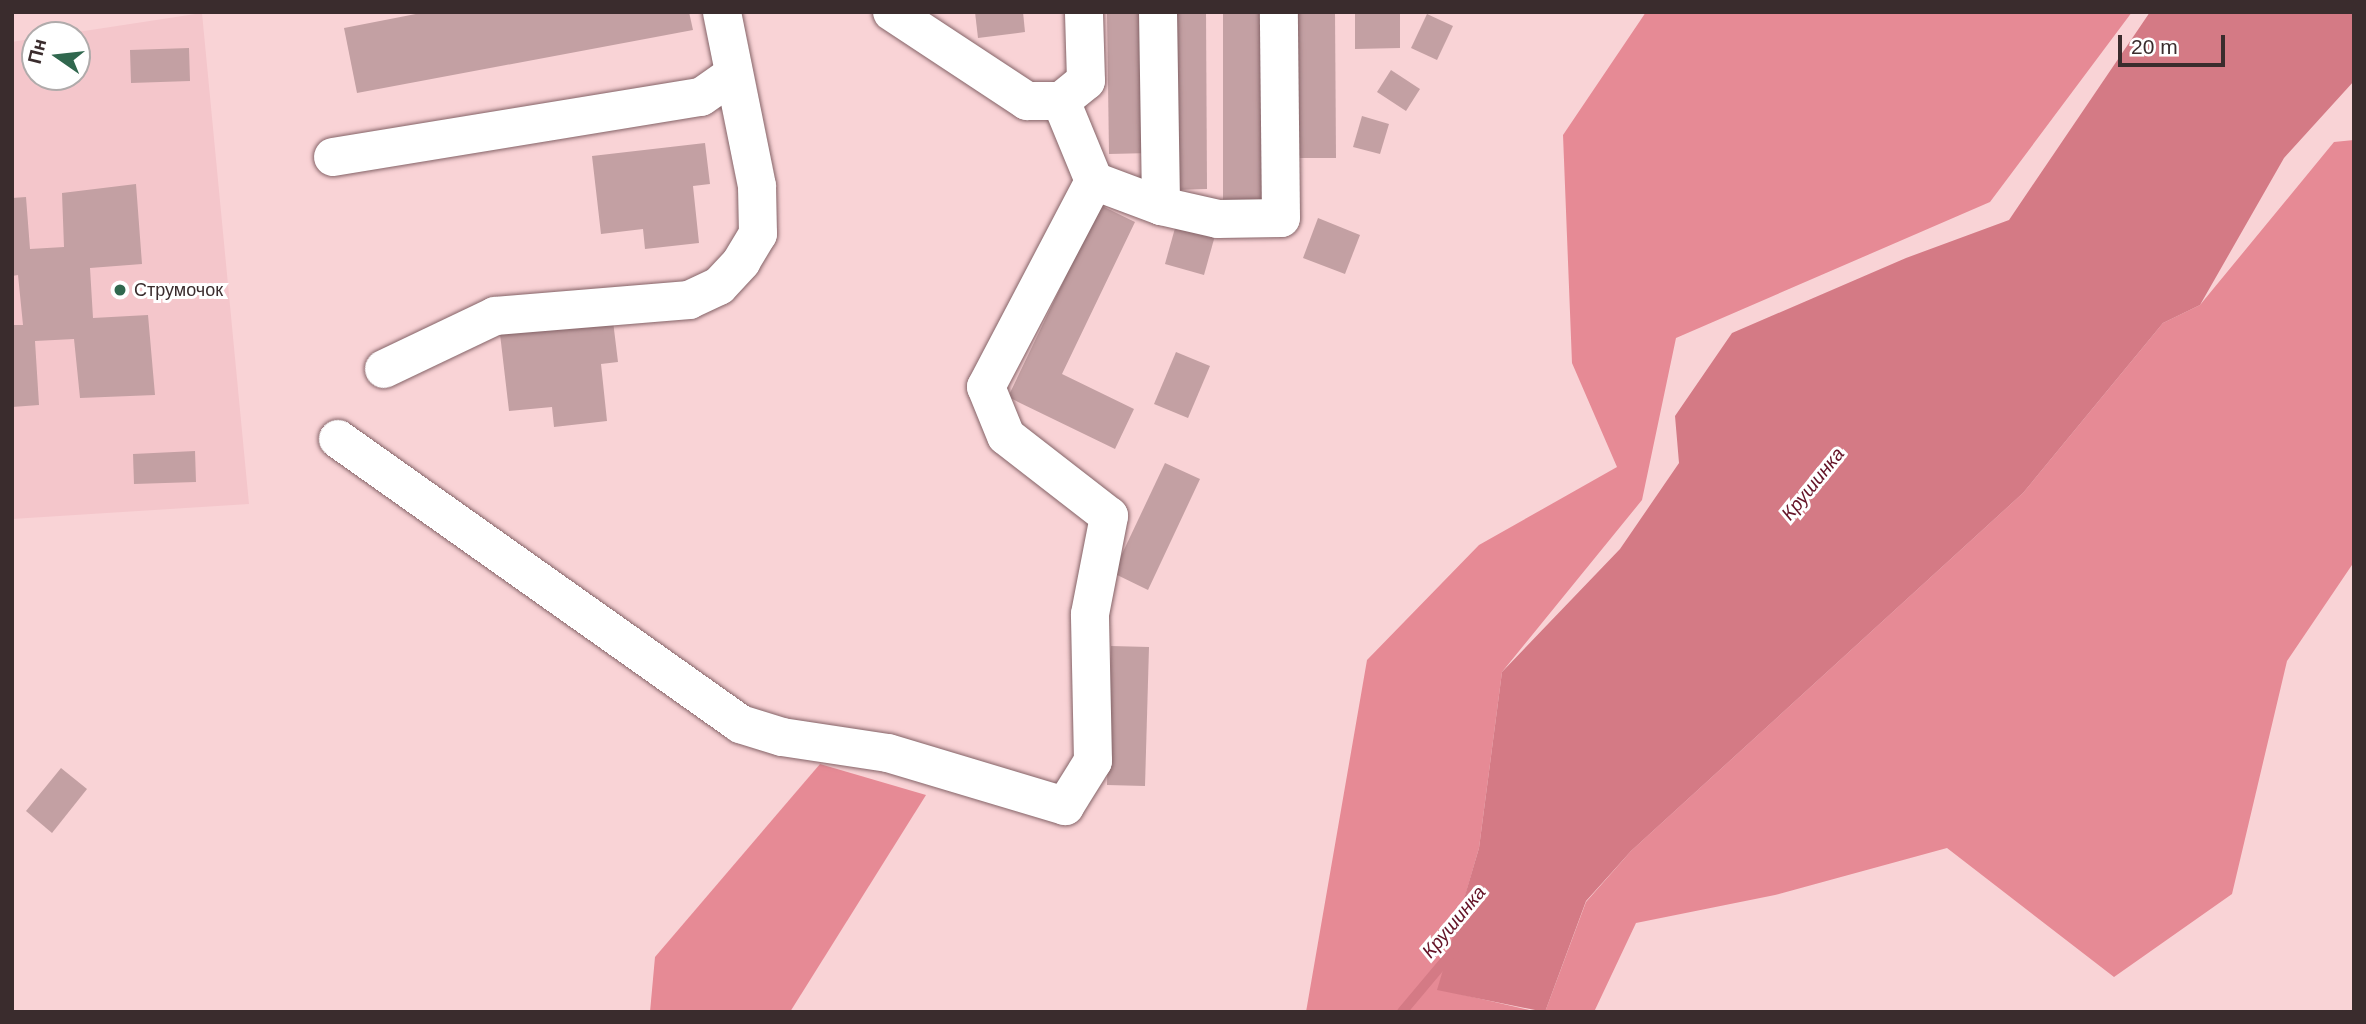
<!DOCTYPE html>
<html>
<head>
<meta charset="utf-8">
<style>
  body { margin:0 }
  #map { position:relative; width:2366px; height:1024px; overflow:hidden; background:#f9d3d6; font-family:Arial,sans-serif }
  div>[style] { position:absolute }
  [style*='--x'] { left:calc(var(--x)*1px); top:calc(var(--y)*1px); width:calc(var(--w)*1px); rotate:calc(var(--a)*1deg) }
  .built>* { inset:0; background:#f4c6cb }
  .forest>* { inset:0; background:#e68a95 }
  .water>* { inset:0; background:#d47a85 }
  .stream>* { height:10px; margin:-5px; padding:0 5px; transform-origin:5px; border-radius:5px; background:#d47a85 }
  .building>* { inset:0; background:#c3a0a3 }
  .roads { filter:drop-shadow(0 0 2px #846367) drop-shadow(0 0 2px #846367) }
  .minor>* { height:38px; margin:-19px; padding:0 19px; transform-origin:19px; border-radius:19px; background:#fff }
  .dots>* { width:19px; height:19px; translate:-50% -50%; box-sizing:border-box; border:4px solid #fff; border-radius:50% }
  span { translate:-50% -50%; white-space:nowrap; text-align:center; line-height:1.15; -webkit-text-stroke:6px #fff; paint-order:stroke }
  .poi-label { font-size:18px; color:#3a2c2d }
  .left { translate:0 -50%; text-align:left }
  .water-label { font-size:19px; color:#641226; font-style:italic }
  .frame { position:absolute; inset:0; border:14px solid #3a2c2d; pointer-events:none }
  .north { position:absolute; left:21px; top:21px; width:70px; height:70px; box-sizing:border-box; background:#fff; border:2px solid #b0abab; border-radius:50%; rotate:284deg; font-size:19px; font-weight:700; line-height:28px; text-align:center; color:#3a2c2d }
  .north::after { content:''; display:block; margin:auto; width:24px; height:32px; background:#30674e; clip-path:polygon(50% 0,100% 100%,50% 72%,0 100%) }
  .scale { position:absolute; left:2118px; top:35px; width:107px; height:32px; box-sizing:border-box; border:4px solid #3a2c2d; border-top:0; padding-left:9px; font-size:21px; line-height:24px; white-space:nowrap; color:#3a2c2d; -webkit-text-stroke:5px #fff; paint-order:stroke }
</style>
</head>
<body>
<div id="map">
  <div class="built">
    <div style="clip-path:polygon(202px 13px,249px 504px,12px 519px,12px 42px,35px 38px,35px 77px,77px 77px,77px 35px,58px 35px)"></div>
  </div>
  <div class="forest">
    <div style="clip-path:polygon(1646px 12px,2132px 12px,1990px 202px,1676px 338px,1642px 500px,1502px 672px,1479px 848px,1438px 989px,1538px 1012px,1306px 1012px,1367px 660px,1479px 545px,1617px 467px,1572px 363px,1563px 135px)"></div>
    <div style="clip-path:polygon(2354px 140px,2354px 562px,2287px 661px,2232px 894px,2114px 977px,1947px 848px,1775px 895px,1636px 923px,1594px 1012px,1545px 1012px,1586px 902px,1631px 851px,2023px 493px,2163px 323px,2200px 305px,2334px 142px)"></div>
    <div style="clip-path:polygon(820px 764px,926px 795px,790px 1012px,650px 1012px,655px 957px)"></div>
  </div>
  <div class="water">
    <div style="clip-path:polygon(2150px 12px,2354px 12px,2354px 81px,2284px 158px,2200px 305px,2163px 323px,2023px 493px,1631px 851px,1586px 901px,1545px 1012px,1437px 990px,1479px 848px,1502px 672px,1620px 549px,1679px 463px,1675px 416px,1732px 333px,1906px 258px,2009px 220px)"></div>
  </div>
  <div class="stream">
    <div style="--x:1402;--y:1012;--w:81;--a:-50"></div>
  </div>
  <div class="building">
    <div style="clip-path:polygon(426px 12px,689px 12px,693px 30px,357px 93px,344px 28px)"></div>
    <div style="clip-path:polygon(975px 12px,1023px 12px,1025px 32px,978px 38px)"></div>
    <div style="clip-path:polygon(1107px 12px,1148px 12px,1151px 153px,1109px 154px)"></div>
    <div style="clip-path:polygon(1171px 12px,1206px 12px,1207px 189px,1172px 190px)"></div>
    <div style="clip-path:polygon(1223px 12px,1263px 12px,1263px 204px,1223px 204px)"></div>
    <div style="clip-path:polygon(1295px 12px,1335px 12px,1336px 158px,1295px 158px)"></div>
    <div style="clip-path:polygon(1355px 12px,1400px 12px,1400px 48px,1355px 49px)"></div>
    <div style="clip-path:polygon(1427px 14px,1453px 26px,1437px 60px,1411px 48px)"></div>
    <div style="clip-path:polygon(189px 48px,190px 81px,131px 83px,130px 50px)"></div>
    <div style="clip-path:polygon(1391px 70px,1420px 89px,1406px 111px,1377px 92px)"></div>
    <div style="clip-path:polygon(1362px 116px,1389px 124px,1380px 154px,1353px 147px)"></div>
    <div style="clip-path:polygon(705px 143px,710px 184px,693px 186px,699px 243px,645px 249px,643px 229px,601px 234px,592px 156px)"></div>
    <div style="clip-path:polygon(136px 184px,142px 264px,90px 268px,93px 318px,148px 315px,155px 395px,80px 398px,74px 339px,35px 341px,39px 405px,12px 407px,12px 325px,23px 325px,18px 275px,12px 276px,12px 198px,26px 197px,30px 249px,64px 247px,62px 193px)"></div>
    <div style="clip-path:polygon(1100px 205px,1135px 222px,1062px 374px,1134px 409px,1115px 449px,1008px 397px)"></div>
    <div style="clip-path:polygon(1318px 218px,1360px 235px,1345px 274px,1303px 258px)"></div>
    <div style="clip-path:polygon(1177px 221px,1216px 232px,1204px 275px,1165px 264px)"></div>
    <div style="clip-path:polygon(613px 321px,618px 362px,601px 364px,607px 421px,554px 427px,552px 407px,509px 411px,500px 334px)"></div>
    <div style="clip-path:polygon(1176px 352px,1210px 366px,1188px 418px,1154px 404px)"></div>
    <div style="clip-path:polygon(195px 451px,196px 482px,134px 484px,133px 454px)"></div>
    <div style="clip-path:polygon(1165px 463px,1200px 479px,1148px 590px,1113px 573px)"></div>
    <div style="clip-path:polygon(1111px 646px,1149px 647px,1145px 786px,1107px 785px)"></div>
    <div style="clip-path:polygon(61px 768px,87px 789px,52px 833px,26px 811px)"></div>
  </div>
  <div class="roads">
    <div class="minor">
      <div style="--x:892;--y:12;--w:162;--a:33.4"></div>
      <div style="--x:1027;--y:101;--w:34;--a:0"></div>
      <div style="--x:1061;--y:101;--w:32;--a:-39"></div>
      <div style="--x:1086;--y:81;--w:69;--a:-91.7"></div>
      <div style="--x:1158;--y:12;--w:194;--a:89.1"></div>
      <div style="--x:1161;--y:206;--w:58;--a:12.8"></div>
      <div style="--x:1218;--y:219;--w:63;--a:-0.9"></div>
      <div style="--x:1281;--y:218;--w:206;--a:-90.6"></div>
      <div style="--x:333;--y:157;--w:373;--a:-9.3"></div>
      <div style="--x:701;--y:97;--w:40;--a:-34.9"></div>
      <div style="--x:1094;--y:181;--w:72;--a:20.5"></div>
      <div style="--x:384;--y:369;--w:123;--a:-25.5"></div>
      <div style="--x:495;--y:316;--w:195;--a:-4.7"></div>
      <div style="--x:689;--y:300;--w:33;--a:-25"></div>
      <div style="--x:719;--y:286;--w:33;--a:-47"></div>
      <div style="--x:741;--y:262;--w:33;--a:-59"></div>
      <div style="--x:758;--y:234;--w:48;--a:-91.2"></div>
      <div style="--x:757;--y:186;--w:177;--a:-101.4"></div>
      <div style="--x:338;--y:439;--w:493;--a:35.3"></div>
      <div style="--x:740;--y:724;--w:44;--a:17.2"></div>
      <div style="--x:782;--y:737;--w:107;--a:8.6"></div>
      <div style="--x:888;--y:753;--w:185;--a:16.7"></div>
      <div style="--x:1065;--y:806;--w:53;--a:-58.1"></div>
      <div style="--x:1093;--y:761;--w:147;--a:-91.2"></div>
      <div style="--x:1090;--y:614;--w:100;--a:-79"></div>
      <div style="--x:1109;--y:516;--w:130;--a:-142.2"></div>
      <div style="--x:1006;--y:436;--w:53;--a:-112.2"></div>
      <div style="--x:986;--y:387;--w:233;--a:-62.3"></div>
      <div style="--x:1094;--y:181;--w:87;--a:-112.4"></div>
    </div>
  </div>
  <div class="dots">
    <div style="left:120px;top:290px;background:#30674e"></div>
  </div>
  <div class="poi-label">
    <span class="left" style="left:134px;top:290px">Струмочок</span>
  </div>
  <div class="water-label">
    <span style="left:1813px;top:484px;rotate:-51deg">Крушинка</span>
    <span style="left:1454px;top:922px;rotate:-50deg">Крушинка</span>
  </div>
  <div class="frame"></div>
  <div class="north">Пн</div>
  <div class="scale">20 m</div>
</div>
</body>
</html>
